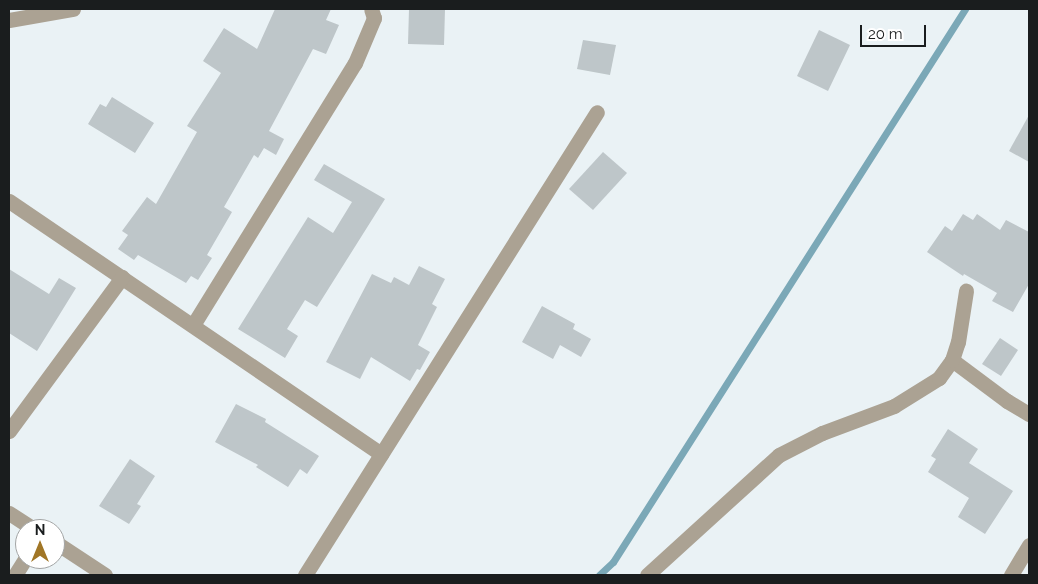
<!DOCTYPE html>
<html>
<head>
<meta charset="utf-8">
<style>
  body { margin:0 }
  #map { position:relative; width:1038px; height:584px; overflow:hidden; background:#eaf2f5; font-family:Raleway,sans-serif }
  div>[style] { position:absolute }
  [style*='--x'] { left:calc(var(--x)*1px); top:calc(var(--y)*1px); width:calc(var(--w)*1px); rotate:calc(var(--a)*1deg) }
  .stream>* { height:7px; margin:-3.5px; padding:0 3.5px; transform-origin:3.5px; border-radius:3.5px; background:#7ba8b7 }
  .building>* { inset:0; background:#bec6c9 }
  .street>* { height:15px; margin:-7.5px; padding:0 7.5px; transform-origin:7.5px; border-radius:7.5px; background:#aba293 }
  span { translate:-50% -50%; white-space:nowrap; text-align:center; line-height:1.15; -webkit-text-stroke:4.5px #fff; paint-order:stroke }
  .frame { position:absolute; inset:0; border:10px solid #1a1d1e; pointer-events:none }
  .north { position:absolute; left:15px; top:519px; width:50px; height:50px; box-sizing:border-box; background:#fff; border:1px solid #a3a5a5; border-radius:50%; rotate:0deg; font-size:14px; font-weight:700; line-height:20px; text-align:center; color:#1a1d1e }
  .north::after { content:''; display:block; margin:auto; width:18px; height:22px; background:#a17626; clip-path:polygon(50% 0,100% 100%,50% 72%,0 100%) }
  .scale { position:absolute; left:860px; top:25px; width:66px; height:22px; box-sizing:border-box; border:2px solid #1a1d1e; border-top:0; padding-left:6px; font-size:15px; line-height:18px; white-space:nowrap; color:#1a1d1e; -webkit-text-stroke:4px #fff; paint-order:stroke }
</style>
</head>
<body>
<div id="map">
  <div class="stream">
    <div style="--x:599;--y:575;--w:19;--a:-43"></div>
    <div style="--x:613;--y:562;--w:656;--a:-57.52"></div>
  </div>
  <div class="building">
    <div style="clip-path:polygon(275px 9px,331px 9px,326px 20px,339px 25px,326px 54px,313px 49px,269px 131px,284px 139px,276px 155px,264px 148px,258px 158px,254px 155px,224px 207px,232px 212px,207px 255px,212px 258px,198px 280px,191px 276px,186px 283px,138px 255px,134px 260px,118px 249px,128px 235px,122px 231px,147px 197px,156px 204px,197px 132px,187px 126px,221px 73px,203px 61px,224px 28px,257px 49px)"></div>
    <div style="clip-path:polygon(409px 9px,445px 9px,444px 45px,408px 44px)"></div>
    <div style="clip-path:polygon(819px 30px,850px 45px,828px 91px,797px 76px)"></div>
    <div style="clip-path:polygon(583px 40px,616px 45px,610px 75px,577px 69px)"></div>
    <div style="clip-path:polygon(112px 97px,154px 123px,135px 153px,88px 124px,100px 104px,106px 107px)"></div>
    <div style="clip-path:polygon(1029px 115px,1029px 162px,1009px 151px)"></div>
    <div style="clip-path:polygon(603px 152px,627px 173px,593px 210px,569px 189px)"></div>
    <div style="clip-path:polygon(324px 164px,385px 199px,317px 307px,305px 300px,287px 329px,298px 336px,285px 358px,238px 329px,308px 217px,333px 233px,352px 202px,314px 180px)"></div>
    <div style="clip-path:polygon(963px 214px,973px 220px,977px 214px,1000px 230px,1006px 220px,1029px 232px,1029px 284px,1013px 312px,992px 301px,997px 293px,964px 274px,963px 276px,927px 252px,945px 226px,952px 231px)"></div>
    <div style="clip-path:polygon(419px 266px,445px 279px,432px 304px,437px 307px,418px 345px,430px 352px,420px 370px,417px 369px,410px 381px,371px 357px,360px 379px,326px 362px,372px 274px,391px 283px,394px 277px,409px 285px)"></div>
    <div style="clip-path:polygon(9px 269px,49px 294px,59px 278px,76px 288px,37px 351px,9px 333px)"></div>
    <div style="clip-path:polygon(542px 306px,575px 324px,573px 329px,591px 339px,581px 357px,560px 345px,553px 359px,522px 342px)"></div>
    <div style="clip-path:polygon(1000px 338px,1018px 350px,1001px 376px,982px 364px)"></div>
    <div style="clip-path:polygon(236px 404px,266px 419px,265px 422px,319px 456px,307px 474px,300px 469px,288px 487px,256px 467px,258px 465px,215px 442px)"></div>
    <div style="clip-path:polygon(948px 429px,978px 449px,969px 463px,1013px 491px,985px 534px,958px 517px,969px 498px,928px 472px,936px 459px,931px 456px)"></div>
    <div style="clip-path:polygon(130px 459px,155px 476px,137px 504px,141px 506px,129px 524px,99px 506px)"></div>
  </div>
  <div class="street">
    <div style="--x:9;--y:20;--w:65;--a:-9.8"></div>
    <div style="--x:9;--y:201;--w:450;--a:34.2"></div>
    <div style="--x:193;--y:325;--w:308;--a:-58.3"></div>
    <div style="--x:355;--y:63;--w:49;--a:-67.1"></div>
    <div style="--x:374;--y:18;--w:9;--a:-108"></div>
    <div style="--x:952;--y:360;--w:69;--a:36.7"></div>
    <div style="--x:1007;--y:401;--w:26;--a:31"></div>
    <div style="--x:9;--y:431;--w:191;--a:-53.7"></div>
    <div style="--x:9;--y:513;--w:30;--a:33"></div>
    <div style="--x:55;--y:542;--w:60;--a:33.4"></div>
    <div style="--x:15;--y:575;--w:19;--a:-58"></div>
    <div style="--x:305;--y:575;--w:547;--a:-57.76"></div>
    <div style="--x:647;--y:575;--w:178;--a:-42.3"></div>
    <div style="--x:779;--y:455;--w:48;--a:-27.1"></div>
    <div style="--x:822;--y:433;--w:77;--a:-20.6"></div>
    <div style="--x:894;--y:406;--w:53;--a:-31.9"></div>
    <div style="--x:939;--y:378;--w:22;--a:-54"></div>
    <div style="--x:952;--y:360;--w:19;--a:-72"></div>
    <div style="--x:958;--y:342;--w:52;--a:-81.1"></div>
    <div style="--x:1011;--y:575;--w:35;--a:-59"></div>
  </div>
  <div class="frame"></div>
  <div class="north">N</div>
  <div class="scale">20 m</div>
</div>
</body>
</html>
